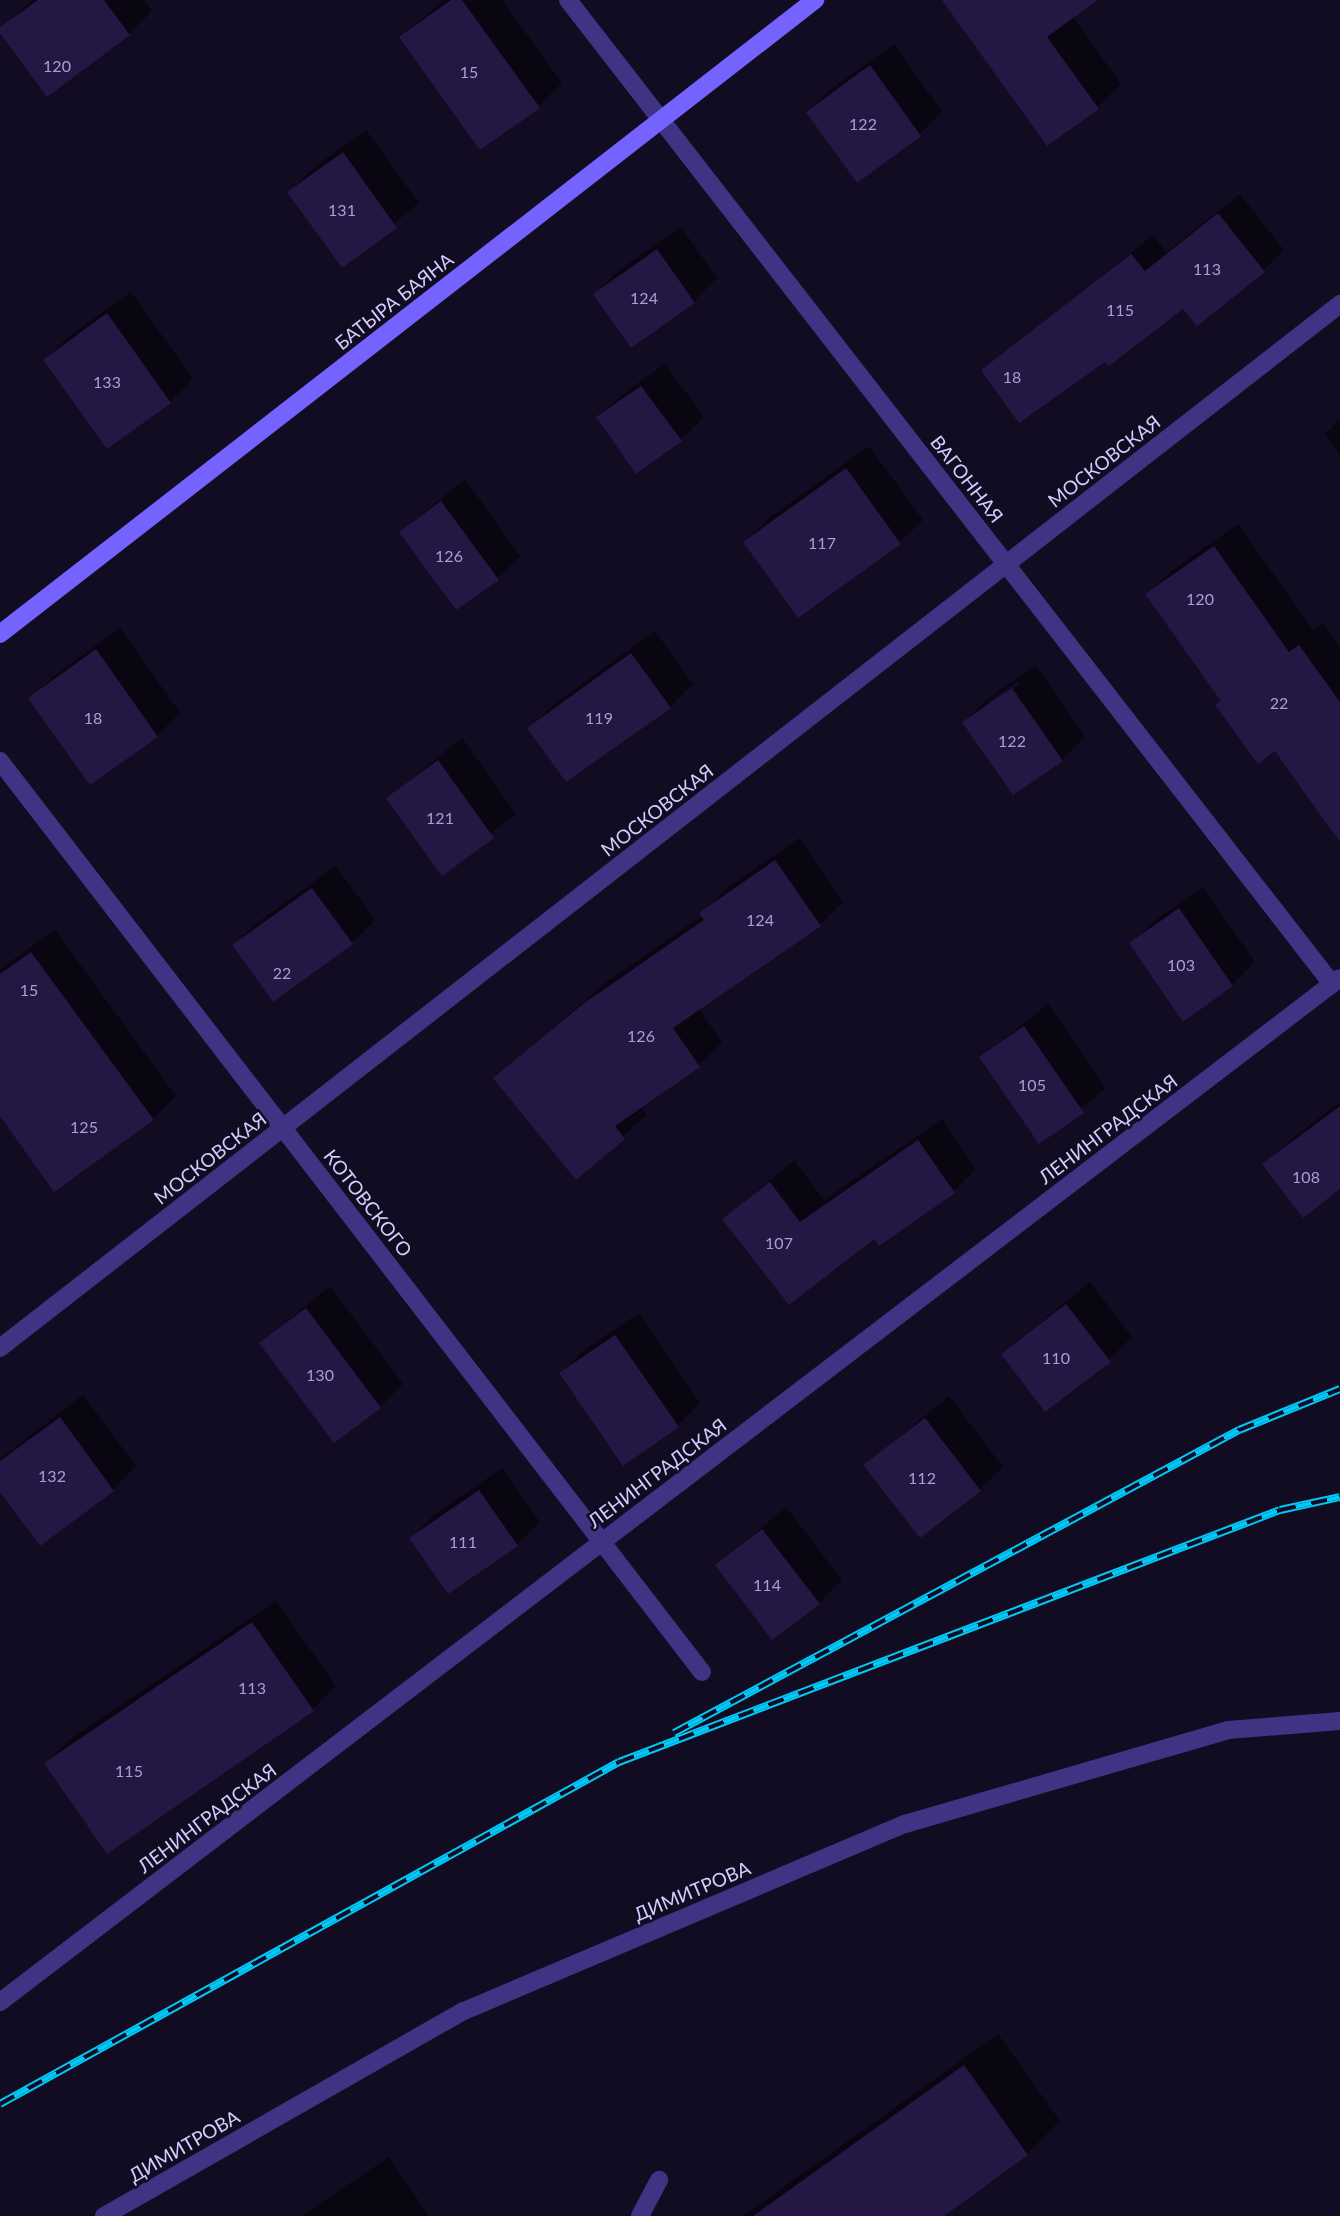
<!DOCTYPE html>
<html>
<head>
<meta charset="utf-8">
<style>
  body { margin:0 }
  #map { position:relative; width:1340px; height:2216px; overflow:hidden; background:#110c21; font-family:Lato,sans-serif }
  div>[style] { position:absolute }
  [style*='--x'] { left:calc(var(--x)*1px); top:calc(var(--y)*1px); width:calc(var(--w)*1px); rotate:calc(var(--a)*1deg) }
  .shadow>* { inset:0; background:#0007 }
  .building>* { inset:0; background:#241743 }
  .lane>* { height:18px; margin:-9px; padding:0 9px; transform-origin:9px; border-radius:9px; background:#3e3483 }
  .street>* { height:18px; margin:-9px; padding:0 9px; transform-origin:9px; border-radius:9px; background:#3e3483 }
  .secondary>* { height:18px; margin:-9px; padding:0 9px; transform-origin:9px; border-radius:9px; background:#7563ff }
  .rail>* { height:8px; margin-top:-4px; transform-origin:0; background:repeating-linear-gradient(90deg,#110c21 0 16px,#00c8f7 0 32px); box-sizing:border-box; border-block:2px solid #00c8f7 }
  span { translate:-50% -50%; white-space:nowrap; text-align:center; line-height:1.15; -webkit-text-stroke:5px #110c21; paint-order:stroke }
  .number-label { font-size:16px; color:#aa9fd0 }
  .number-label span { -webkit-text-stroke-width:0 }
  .street-label { font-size:19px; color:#d6ccff }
</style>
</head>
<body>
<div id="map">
  <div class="shadow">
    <div style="clip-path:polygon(32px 0,144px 0,152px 11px,129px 34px,47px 94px,0 30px)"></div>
    <div style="clip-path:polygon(444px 0,502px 0,562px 83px,539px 106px,481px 148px,401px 37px)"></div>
    <div style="clip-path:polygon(972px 0,1095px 0,1072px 16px,1121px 84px,1098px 107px)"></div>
    <div style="clip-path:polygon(894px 44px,942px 112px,919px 135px,808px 112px,831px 89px)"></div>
    <div style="clip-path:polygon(366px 130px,419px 203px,342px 266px,289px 192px,312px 169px)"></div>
    <div style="clip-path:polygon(1240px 194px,1284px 250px,1264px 270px,1183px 306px,984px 371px,1153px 235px,1166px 252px)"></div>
    <div style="clip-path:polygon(681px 227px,717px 278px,694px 301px,632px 345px,595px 294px,618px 271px)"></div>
    <div style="clip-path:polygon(131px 292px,193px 379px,170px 402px,107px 447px,45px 360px,68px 337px)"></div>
    <div style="clip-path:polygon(665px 364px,704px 417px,681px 440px,598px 418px,621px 395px)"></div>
    <div style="clip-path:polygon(1340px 419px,1340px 455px,1325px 434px)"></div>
    <div style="clip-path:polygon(869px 446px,923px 520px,899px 543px,745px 542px,768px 519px)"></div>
    <div style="clip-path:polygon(465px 479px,520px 556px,497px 579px,401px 532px)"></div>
    <div style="clip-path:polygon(1238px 524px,1313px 630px,1323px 623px,1340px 647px,1340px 839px,1276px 749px,1222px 700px,1147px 595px,1170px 572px)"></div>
    <div style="clip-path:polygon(120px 628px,180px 713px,157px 736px,91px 783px,31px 699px,54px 676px)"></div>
    <div style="clip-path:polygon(655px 631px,693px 684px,670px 707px,530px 728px,553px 705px)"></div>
    <div style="clip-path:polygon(evenodd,1036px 666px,1085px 736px,1062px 760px,964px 722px,987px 699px,1036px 666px,1018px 681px,1020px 684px,988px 706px,988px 702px,1018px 681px)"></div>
    <div style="clip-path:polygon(462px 738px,516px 814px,442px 873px,388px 798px)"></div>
    <div style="clip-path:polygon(799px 838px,843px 902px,820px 925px,699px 1009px,722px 1042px,699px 1065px,640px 1106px,647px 1115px,576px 1177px,495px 1078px,608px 981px,703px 915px,724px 890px)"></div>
    <div style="clip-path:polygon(336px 866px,375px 920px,352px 943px,235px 945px,258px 922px)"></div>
    <div style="clip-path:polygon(1203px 887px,1255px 962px,1232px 985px,1131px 944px,1154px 921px)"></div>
    <div style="clip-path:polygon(55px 930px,176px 1096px,153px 1119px,54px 1190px,0 1070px,0 969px)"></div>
    <div style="clip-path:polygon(1048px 1004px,1106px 1088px,1040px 1142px,982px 1057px)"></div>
    <div style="clip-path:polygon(1340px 1102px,1340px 1187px,1265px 1165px,1288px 1142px)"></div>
    <div style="clip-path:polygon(942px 1119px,976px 1169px,953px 1192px,874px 1236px,725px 1219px,794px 1160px,824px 1200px)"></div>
    <div style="clip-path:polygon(1090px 1282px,1132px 1337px,1109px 1360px,1003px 1354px)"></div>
    <div style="clip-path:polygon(330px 1286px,403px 1384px,380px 1407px,262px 1343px)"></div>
    <div style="clip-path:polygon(639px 1313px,700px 1403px,677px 1426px,561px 1373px,584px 1350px)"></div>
    <div style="clip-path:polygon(83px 1395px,136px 1466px,113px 1489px,40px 1543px,0 1489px,0 1459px)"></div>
    <div style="clip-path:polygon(949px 1396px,1003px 1467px,980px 1490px,866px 1465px)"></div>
    <div style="clip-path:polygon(502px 1468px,540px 1522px,517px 1545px,411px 1538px,434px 1515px)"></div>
    <div style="clip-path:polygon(786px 1507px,842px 1580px,819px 1603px,717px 1565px)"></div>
    <div style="clip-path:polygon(276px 1601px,336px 1686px,313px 1709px,46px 1763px,69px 1740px)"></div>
    <div style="clip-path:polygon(998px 2034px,1060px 2121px,1027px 2154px,941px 2216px,743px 2216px)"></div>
    <div style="clip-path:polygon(389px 2157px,429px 2216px,301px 2216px)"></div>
  </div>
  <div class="building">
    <div style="clip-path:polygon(38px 0,104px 0,130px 35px,47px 97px,0 33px,0 27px)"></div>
    <div style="clip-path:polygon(451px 0,462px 0,540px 108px,480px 150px,399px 37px)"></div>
    <div style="clip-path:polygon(942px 0,1098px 0,1047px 37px,1099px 109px,1047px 146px)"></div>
    <div style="clip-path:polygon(870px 65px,921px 136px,857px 183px,806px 112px)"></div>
    <div style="clip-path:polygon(343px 152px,397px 228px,342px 268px,287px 192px)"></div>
    <div style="clip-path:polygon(1218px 213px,1265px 272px,1197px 326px,1183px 309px,1109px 366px,1105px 362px,1019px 423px,981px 370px,1131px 254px,1145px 271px)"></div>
    <div style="clip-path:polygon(657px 249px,695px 303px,631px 348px,593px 294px)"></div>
    <div style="clip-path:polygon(107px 313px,171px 403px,107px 449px,43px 360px)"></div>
    <div style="clip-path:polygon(641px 386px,682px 441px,636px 474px,596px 417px)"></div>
    <div style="clip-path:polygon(846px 468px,901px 544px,798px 618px,743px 542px)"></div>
    <div style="clip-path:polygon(441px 501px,499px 580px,456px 610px,399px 532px)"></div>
    <div style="clip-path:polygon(1214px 546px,1289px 652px,1299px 645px,1340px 702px,1340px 842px,1275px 751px,1258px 764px,1215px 705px,1221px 701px,1145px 594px)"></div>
    <div style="clip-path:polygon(96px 649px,158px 737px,90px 785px,28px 698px)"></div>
    <div style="clip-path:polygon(631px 653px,671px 708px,566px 782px,527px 728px)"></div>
    <div style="clip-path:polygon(1012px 688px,1063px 761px,1013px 795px,962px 722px)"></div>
    <div style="clip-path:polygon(438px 760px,494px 838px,442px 876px,386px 798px)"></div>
    <div style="clip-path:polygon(775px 860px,821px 926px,673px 1028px,700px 1067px,615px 1126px,625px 1139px,576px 1180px,493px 1078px,583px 1004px,704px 920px,699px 913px)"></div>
    <div style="clip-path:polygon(312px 888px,353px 944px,273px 1002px,232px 945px)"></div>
    <div style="clip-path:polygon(1179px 908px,1233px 986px,1183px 1022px,1129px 943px)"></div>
    <div style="clip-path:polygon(31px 952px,154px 1120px,54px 1192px,0 1116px,0 974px)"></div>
    <div style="clip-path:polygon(1024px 1026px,1084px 1113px,1039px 1144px,979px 1057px)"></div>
    <div style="clip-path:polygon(1340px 1106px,1340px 1189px,1303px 1218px,1262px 1164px)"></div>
    <div style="clip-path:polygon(918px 1140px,955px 1193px,879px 1246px,874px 1239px,789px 1305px,722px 1219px,770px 1182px,800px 1222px)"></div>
    <div style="clip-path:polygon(1066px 1304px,1111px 1362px,1045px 1412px,1001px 1354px)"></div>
    <div style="clip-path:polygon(306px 1308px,381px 1408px,334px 1443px,259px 1343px)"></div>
    <div style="clip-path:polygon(615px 1335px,679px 1427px,623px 1466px,559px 1373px)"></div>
    <div style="clip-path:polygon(60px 1417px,114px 1491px,40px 1546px,0 1492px,0 1461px)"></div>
    <div style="clip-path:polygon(925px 1418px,981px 1491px,920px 1538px,863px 1465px)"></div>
    <div style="clip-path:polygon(479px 1490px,518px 1546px,448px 1594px,409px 1538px)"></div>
    <div style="clip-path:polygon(762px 1529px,820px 1604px,772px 1640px,715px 1565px)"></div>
    <div style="clip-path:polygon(252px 1622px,314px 1711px,107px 1854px,44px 1763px)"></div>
    <div style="clip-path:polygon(964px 2065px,1028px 2155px,944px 2216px,753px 2216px)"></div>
  </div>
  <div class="lane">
    <div style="--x:640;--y:2216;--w:41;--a:-62.2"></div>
  </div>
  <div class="street">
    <div style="--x:568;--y:0;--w:1246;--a:52.17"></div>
    <div style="--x:0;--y:761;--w:1150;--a:52.38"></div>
    <div style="--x:0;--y:1348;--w:1699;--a:-37.92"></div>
    <div style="--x:0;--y:2002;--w:1686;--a:-37.39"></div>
    <div style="--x:104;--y:2216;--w:414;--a:-29.7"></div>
    <div style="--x:464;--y:2011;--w:479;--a:-23"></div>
    <div style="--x:905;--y:1824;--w:336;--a:-16.2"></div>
    <div style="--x:1228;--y:1730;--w:112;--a:-4.6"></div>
  </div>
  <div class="secondary">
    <div style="--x:0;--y:634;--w:1033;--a:-37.88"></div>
  </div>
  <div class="rail">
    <div style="--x:674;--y:1733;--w:641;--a:-28.2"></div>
    <div style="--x:1239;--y:1430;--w:109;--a:-22.1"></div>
    <div style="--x:0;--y:2104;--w:707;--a:-28.92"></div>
    <div style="--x:619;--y:1762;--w:707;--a:-20.87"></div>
    <div style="--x:1280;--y:1510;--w:61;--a:-12.2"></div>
  </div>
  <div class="number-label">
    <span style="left:57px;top:66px">120</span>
    <span style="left:469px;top:72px">15</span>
    <span style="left:863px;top:124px">122</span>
    <span style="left:342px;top:210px">131</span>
    <span style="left:1207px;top:269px">113</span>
    <span style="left:644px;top:298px">124</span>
    <span style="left:1120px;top:310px">115</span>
    <span style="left:1012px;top:377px">18</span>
    <span style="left:107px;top:382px">133</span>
    <span style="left:822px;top:543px">117</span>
    <span style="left:449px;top:556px">126</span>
    <span style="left:1200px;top:599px">120</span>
    <span style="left:1279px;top:703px">22</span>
    <span style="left:93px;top:718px">18</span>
    <span style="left:599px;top:718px">119</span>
    <span style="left:1012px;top:741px">122</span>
    <span style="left:440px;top:818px">121</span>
    <span style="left:760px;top:920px">124</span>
    <span style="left:1181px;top:965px">103</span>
    <span style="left:282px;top:973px">22</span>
    <span style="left:29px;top:990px">15</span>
    <span style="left:641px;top:1036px">126</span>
    <span style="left:1032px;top:1085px">105</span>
    <span style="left:84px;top:1127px">125</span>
    <span style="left:1306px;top:1177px">108</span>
    <span style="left:779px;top:1243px">107</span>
    <span style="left:1056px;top:1358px">110</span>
    <span style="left:320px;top:1375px">130</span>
    <span style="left:52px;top:1476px">132</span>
    <span style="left:922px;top:1478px">112</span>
    <span style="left:463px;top:1542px">111</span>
    <span style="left:767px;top:1585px">114</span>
    <span style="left:252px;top:1688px">113</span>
    <span style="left:129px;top:1771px">115</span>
  </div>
  <div class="street-label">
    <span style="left:394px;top:301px;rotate:-38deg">БАТЫРА БАЯНА</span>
    <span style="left:1104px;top:461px;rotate:-38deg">МОСКОВСКАЯ</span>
    <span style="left:967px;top:479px;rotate:52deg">ВАГОННАЯ</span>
    <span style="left:657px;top:810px;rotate:-38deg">МОСКОВСКАЯ</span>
    <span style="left:1108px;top:1129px;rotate:-37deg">ЛЕНИНГРАДСКАЯ</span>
    <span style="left:210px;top:1158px;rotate:-38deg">МОСКОВСКАЯ</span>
    <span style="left:368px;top:1203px;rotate:52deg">КОТОВСКОГО</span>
    <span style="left:657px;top:1473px;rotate:-37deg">ЛЕНИНГРАДСКАЯ</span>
    <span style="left:207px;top:1818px;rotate:-37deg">ЛЕНИНГРАДСКАЯ</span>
    <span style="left:692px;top:1891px;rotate:-23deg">ДИМИТРОВА</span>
    <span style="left:184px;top:2146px;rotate:-30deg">ДИМИТРОВА</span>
  </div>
</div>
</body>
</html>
